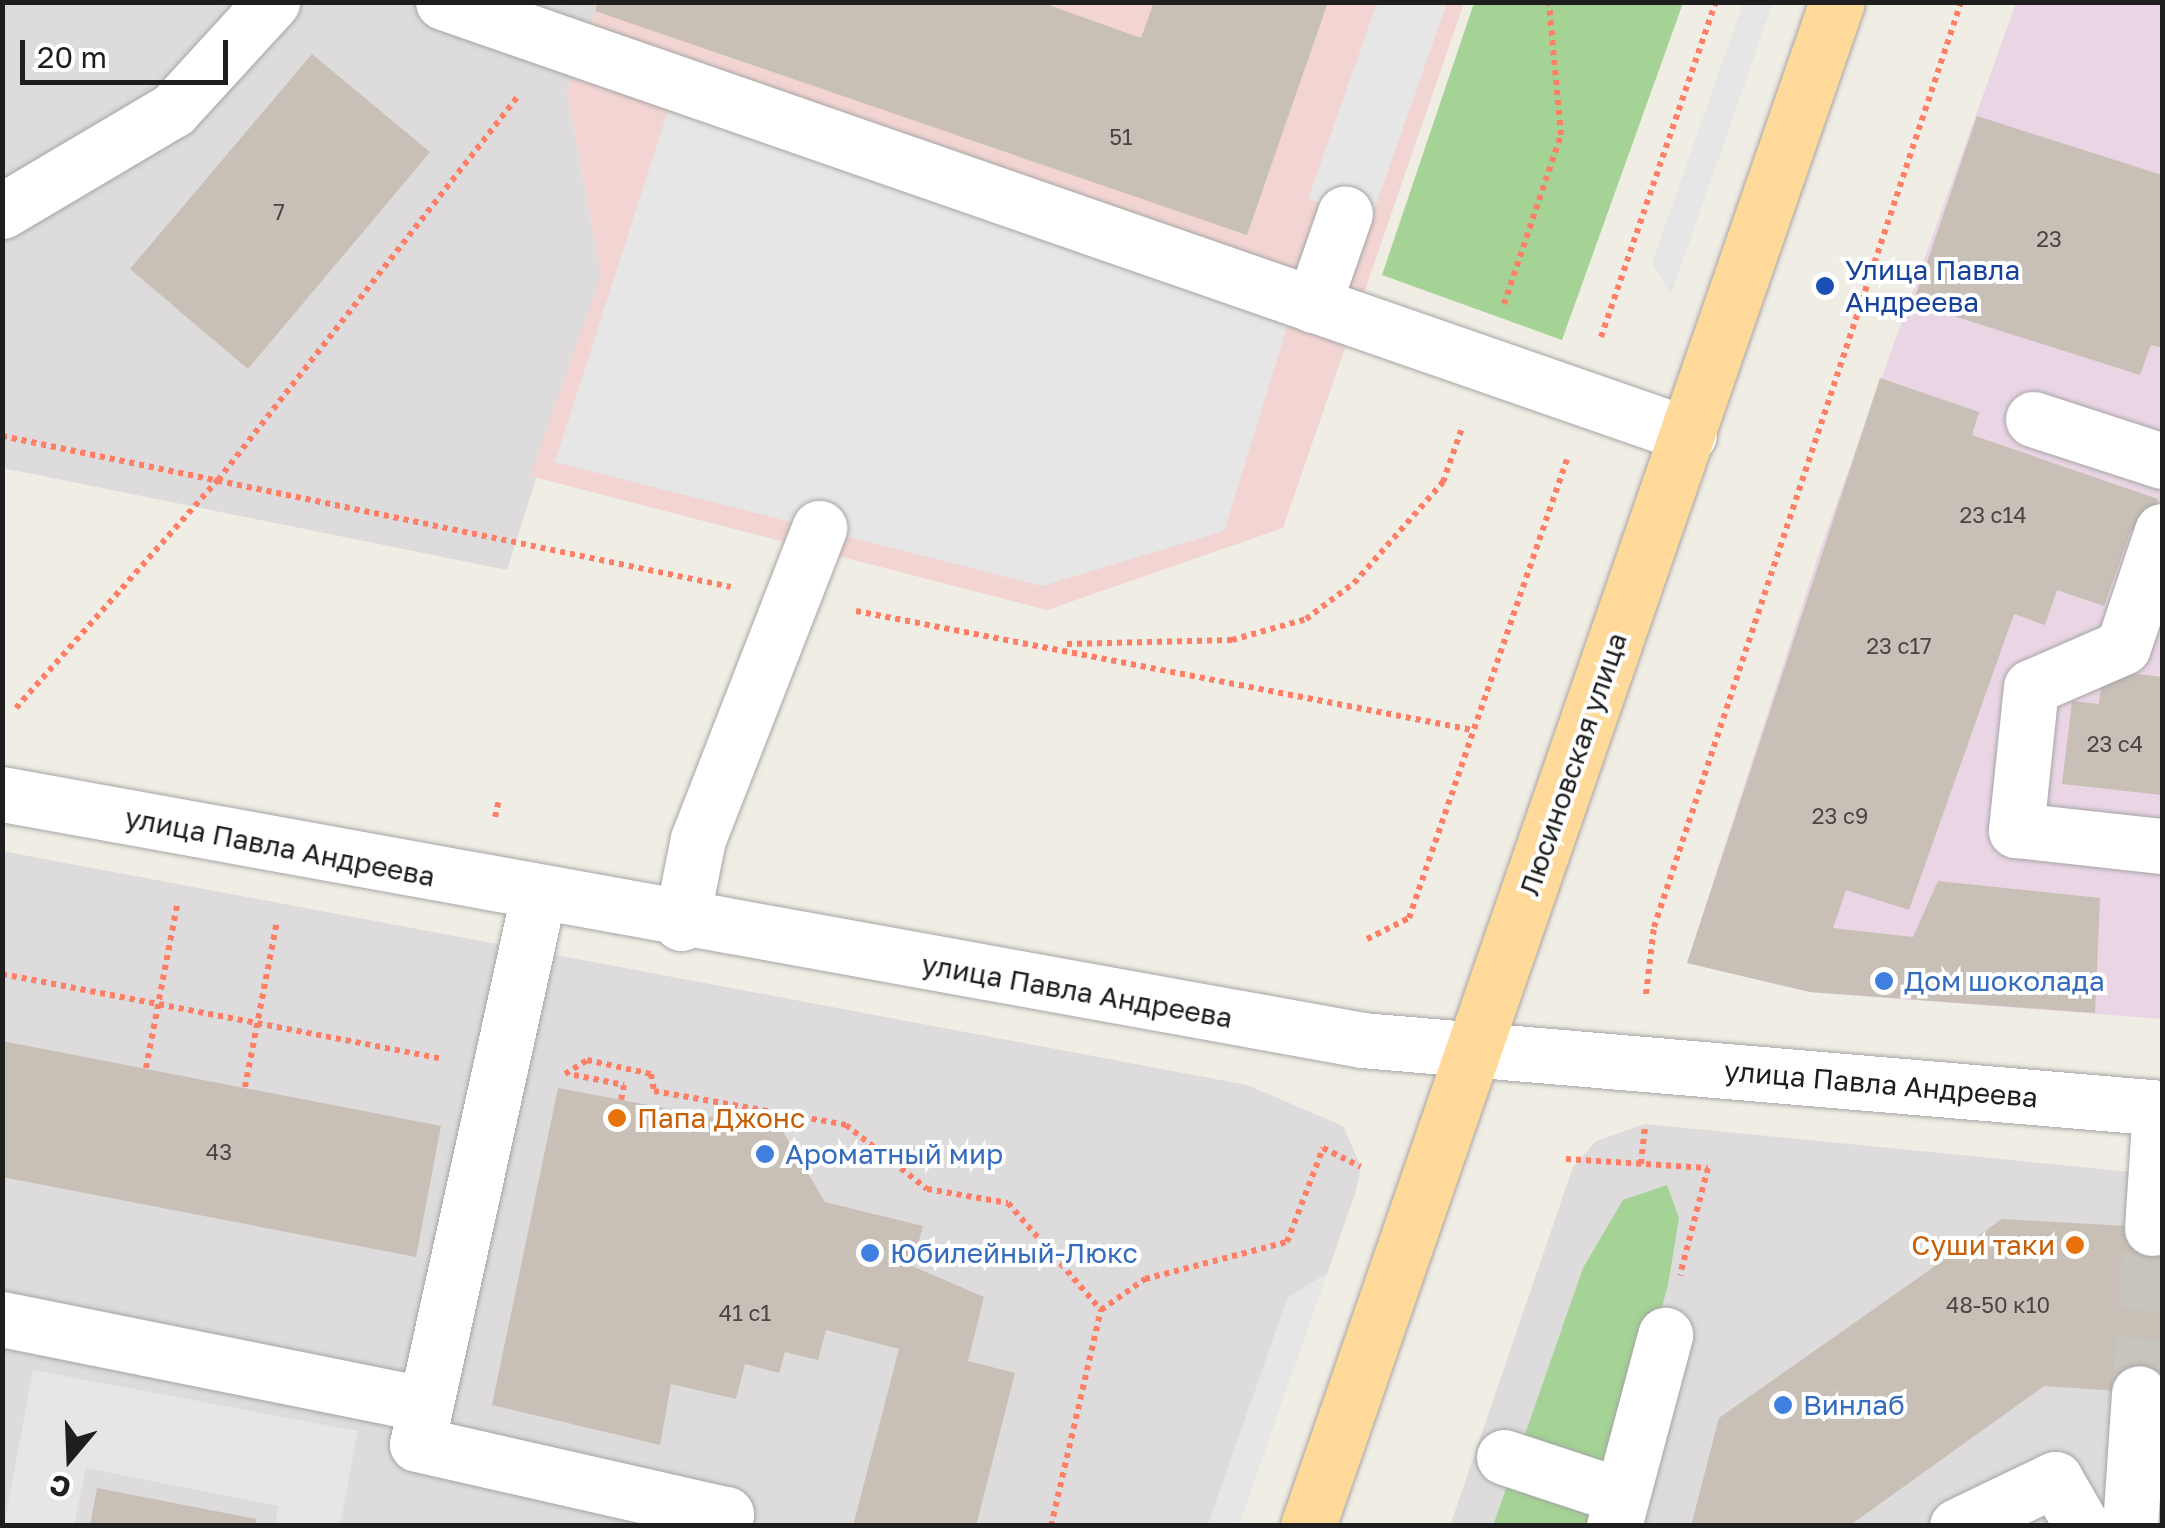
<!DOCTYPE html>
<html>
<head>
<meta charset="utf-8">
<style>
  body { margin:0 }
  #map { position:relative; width:2165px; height:1528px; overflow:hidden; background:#f0ede4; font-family:"Golos Text",sans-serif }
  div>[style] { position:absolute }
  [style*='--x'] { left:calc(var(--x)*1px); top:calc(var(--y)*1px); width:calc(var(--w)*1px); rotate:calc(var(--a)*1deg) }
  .residential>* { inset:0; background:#dddbdb }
  .commercial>* { inset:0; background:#f2d5d2 }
  .industrial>* { inset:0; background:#ead5e5 }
  .forest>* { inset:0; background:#a4d395 }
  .parking>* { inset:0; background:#e6e6e6 }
  .building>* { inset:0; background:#c8bfb6 }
  .minor-tunnel>* { height:55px; margin-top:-27.5px; transform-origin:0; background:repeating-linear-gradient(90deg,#c6c4bc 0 55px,transparent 0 83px) }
  .path>* { height:6px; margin-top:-3px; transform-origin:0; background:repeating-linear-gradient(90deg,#ff7e66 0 5px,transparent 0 10px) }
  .roads { filter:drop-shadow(0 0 2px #a5a5a5) drop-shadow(0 0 2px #a5a5a5) }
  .minor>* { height:55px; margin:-27.5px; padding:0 27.5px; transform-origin:27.5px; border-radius:27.5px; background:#fff }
  .major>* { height:55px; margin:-27.5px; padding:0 27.5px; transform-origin:27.5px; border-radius:27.5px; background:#ffd99a }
  .dots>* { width:28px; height:28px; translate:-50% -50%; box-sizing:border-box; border:5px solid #fff; border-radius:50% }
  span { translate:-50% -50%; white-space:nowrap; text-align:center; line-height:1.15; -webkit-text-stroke:8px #fff; paint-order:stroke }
  .number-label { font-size:22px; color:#484644 }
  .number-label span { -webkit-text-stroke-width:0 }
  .transit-label { font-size:28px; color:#164399 }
  .left { translate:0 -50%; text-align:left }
  .street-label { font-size:28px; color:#1e1e1e }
  .shop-label { font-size:28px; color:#366cbe }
  .food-label { font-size:28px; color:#c56008 }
  .right { translate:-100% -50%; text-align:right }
  .frame { position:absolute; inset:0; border:5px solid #1e1e1e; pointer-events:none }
  .north { position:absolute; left:20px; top:1408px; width:100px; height:100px; -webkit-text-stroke:8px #fff; paint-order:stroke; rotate:199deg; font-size:28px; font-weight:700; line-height:40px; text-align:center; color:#1e1e1e }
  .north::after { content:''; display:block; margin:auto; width:35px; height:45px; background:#1e1e1e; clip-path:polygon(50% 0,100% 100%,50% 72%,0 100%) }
  .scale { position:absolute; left:20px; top:40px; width:208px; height:45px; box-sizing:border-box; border:5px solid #1e1e1e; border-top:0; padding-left:12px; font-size:30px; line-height:35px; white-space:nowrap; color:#1e1e1e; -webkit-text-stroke:8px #fff; paint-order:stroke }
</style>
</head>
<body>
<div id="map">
  <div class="residential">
    <div style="clip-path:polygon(2px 3px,598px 3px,567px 92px,601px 275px,507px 570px,3px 468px)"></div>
    <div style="clip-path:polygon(2px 851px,1247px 1085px,1343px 1126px,1361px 1167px,1356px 1191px,1327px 1274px,1288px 1297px,1208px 1525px,3px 1525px)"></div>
    <div style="clip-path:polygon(1645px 1124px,2162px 1175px,2162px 1525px,1450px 1526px,1573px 1167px,1596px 1141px)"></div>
  </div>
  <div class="commercial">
    <div style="clip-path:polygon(598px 3px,1464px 3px,1283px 528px,1047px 610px,530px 476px,601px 275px,567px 91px)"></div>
  </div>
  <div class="industrial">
    <div style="clip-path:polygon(2016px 3px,2162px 3px,2162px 1019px,1810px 992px,1687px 963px,1821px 547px)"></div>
  </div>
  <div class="forest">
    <div style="clip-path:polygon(1474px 3px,1683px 3px,1562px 340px,1382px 275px)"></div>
    <div style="clip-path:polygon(1667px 1185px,1679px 1218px,1668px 1285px,1601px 1525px,1493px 1526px,1583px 1268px,1623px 1200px)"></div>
  </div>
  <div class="parking">
    <div style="clip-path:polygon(1377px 3px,1447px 3px,1370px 222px,1308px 199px)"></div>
    <div style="clip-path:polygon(1743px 3px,1773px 3px,1671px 295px,1652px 263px)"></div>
    <div style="clip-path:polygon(674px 92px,1294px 305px,1224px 531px,1042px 586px,555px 462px)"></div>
    <div style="clip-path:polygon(1327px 1274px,1239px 1525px,1208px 1525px,1288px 1297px)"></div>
    <div style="clip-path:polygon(33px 1370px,358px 1431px,340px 1525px,275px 1525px,278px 1506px,86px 1468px,74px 1525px,4px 1525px)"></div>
  </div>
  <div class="building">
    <div style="clip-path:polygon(598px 2px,1040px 2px,1141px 38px,1154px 2px,1328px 2px,1247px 235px,595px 11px)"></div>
    <div style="clip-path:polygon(312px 54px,430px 152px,248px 369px,130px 269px)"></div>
    <div style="clip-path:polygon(1977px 116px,2162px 175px,2162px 348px,2151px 345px,2140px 375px,1913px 303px)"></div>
    <div style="clip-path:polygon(1880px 378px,1979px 412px,1972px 435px,2158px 499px,2146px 535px,2131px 530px,2104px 606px,2057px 590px,2045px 625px,2014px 614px,1909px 910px,1846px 890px,1833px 928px,1913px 937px,1938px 881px,2100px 898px,2095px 1013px,1810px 992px,1687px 963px)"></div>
    <div style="clip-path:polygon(2103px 670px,2162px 677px,2162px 795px,2062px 784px,2072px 701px,2099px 704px)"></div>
    <div style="clip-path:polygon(2px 1041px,441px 1126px,416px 1257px,2px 1177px)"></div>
    <div style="clip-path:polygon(558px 1088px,782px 1130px,825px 1202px,923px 1226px,912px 1266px,984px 1297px,968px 1361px,1015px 1373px,976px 1526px,853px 1526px,899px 1349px,826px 1330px,818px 1360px,785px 1352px,779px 1373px,745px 1364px,736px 1399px,671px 1384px,660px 1445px,492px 1405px)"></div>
    <div style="clip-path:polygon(2002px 1219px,2162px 1228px,2162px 1394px,2044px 1386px,1849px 1526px,1691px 1526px,1719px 1418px)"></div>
    <div style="clip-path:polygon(97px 1488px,256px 1519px,255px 1526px,90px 1526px)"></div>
  </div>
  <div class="minor-tunnel">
    <div style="--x:2139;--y:1393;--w:166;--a:-85.5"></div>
  </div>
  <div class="path">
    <div style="--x:1504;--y:304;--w:178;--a:-71.4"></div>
    <div style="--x:1561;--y:135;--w:134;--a:-95.2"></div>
    <div style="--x:1601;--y:337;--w:354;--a:-71.1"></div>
    <div style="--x:2;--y:436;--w:744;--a:11.7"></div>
    <div style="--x:856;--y:611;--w:628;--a:10.92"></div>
    <div style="--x:1067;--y:644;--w:165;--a:-1.4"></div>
    <div style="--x:1232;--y:640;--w:77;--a:-15.8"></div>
    <div style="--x:1306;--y:619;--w:60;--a:-36.9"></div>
    <div style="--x:1354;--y:583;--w:135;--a:-48.6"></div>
    <div style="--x:1443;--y:482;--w:60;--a:-70.7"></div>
    <div style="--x:16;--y:708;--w:305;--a:-48.5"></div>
    <div style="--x:218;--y:480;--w:489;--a:-52"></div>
    <div style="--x:495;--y:817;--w:17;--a:-77"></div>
    <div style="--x:1367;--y:939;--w:47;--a:-26.6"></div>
    <div style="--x:1409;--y:918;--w:485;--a:-71"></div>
    <div style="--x:2;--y:974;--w:445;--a:10.9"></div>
    <div style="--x:1646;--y:994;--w:67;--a:-83.2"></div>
    <div style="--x:1654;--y:927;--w:975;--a:-71.64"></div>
    <div style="--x:146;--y:1068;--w:170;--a:-79.2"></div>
    <div style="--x:565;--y:1074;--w:26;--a:-32"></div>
    <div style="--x:587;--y:1060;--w:66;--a:12.3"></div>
    <div style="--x:651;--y:1074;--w:17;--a:80"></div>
    <div style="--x:654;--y:1091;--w:195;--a:10"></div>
    <div style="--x:846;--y:1125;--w:103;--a:38.3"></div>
    <div style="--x:927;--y:1189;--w:82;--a:9.8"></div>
    <div style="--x:1008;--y:1203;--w:142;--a:49"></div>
    <div style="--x:574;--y:1075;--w:51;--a:11.3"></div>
    <div style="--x:624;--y:1085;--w:15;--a:101"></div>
    <div style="--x:245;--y:1087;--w:169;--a:-79.1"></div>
    <div style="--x:1566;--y:1159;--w:142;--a:3.6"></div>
    <div style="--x:1708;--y:1168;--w:111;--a:104.7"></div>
    <div style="--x:1641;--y:1164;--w:39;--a:-84"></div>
    <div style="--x:1051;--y:1526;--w:222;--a:-77"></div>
    <div style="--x:1101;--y:1310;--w:54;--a:-35.2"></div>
    <div style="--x:1145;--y:1279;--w:147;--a:-14.6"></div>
    <div style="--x:1287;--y:1242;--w:101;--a:-69"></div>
    <div style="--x:1323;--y:1148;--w:42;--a:26.6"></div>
  </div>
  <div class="roads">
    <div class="minor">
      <div style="--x:443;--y:2;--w:1319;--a:19.16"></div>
      <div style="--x:2;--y:211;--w:199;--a:-30.6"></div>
      <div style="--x:173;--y:110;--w:147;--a:-47.5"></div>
      <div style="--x:1313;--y:305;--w:97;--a:-70.8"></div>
      <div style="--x:2033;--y:419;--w:136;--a:18"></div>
      <div style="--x:2162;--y:531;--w:122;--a:108.6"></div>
      <div style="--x:2123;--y:647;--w:100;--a:156.5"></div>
      <div style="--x:2031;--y:687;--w:144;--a:96"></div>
      <div style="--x:2016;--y:830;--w:147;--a:6.3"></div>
      <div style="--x:2;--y:794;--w:1382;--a:10.25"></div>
      <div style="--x:1362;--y:1040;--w:803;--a:4.86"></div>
      <div style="--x:538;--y:896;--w:561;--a:102.45"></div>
      <div style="--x:417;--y:1444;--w:317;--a:12.8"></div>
      <div style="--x:726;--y:1514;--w:12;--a:104"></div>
      <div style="--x:681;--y:923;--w:86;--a:-78.6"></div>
      <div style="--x:698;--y:839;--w:334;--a:-68.7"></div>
      <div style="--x:2152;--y:1228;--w:120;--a:-86.2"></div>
      <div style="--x:2;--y:1319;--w:431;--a:11.4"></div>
      <div style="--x:1504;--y:1457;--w:124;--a:18.3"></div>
      <div style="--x:1614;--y:1526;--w:198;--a:-75"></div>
      <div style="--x:1957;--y:1526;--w:109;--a:-25.6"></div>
      <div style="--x:2055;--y:1479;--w:54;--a:60.1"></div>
      <div style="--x:2130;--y:1526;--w:133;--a:-86.1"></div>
    </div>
    <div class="major">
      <div style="--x:1308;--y:1526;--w:1613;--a:-70.86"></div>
    </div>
  </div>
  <div class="dots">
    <div style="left:1825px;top:286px;background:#1a4fb4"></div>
    <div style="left:1884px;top:981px;background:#3f7fe0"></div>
    <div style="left:617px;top:1118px;background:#e8710a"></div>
    <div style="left:765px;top:1154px;background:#3f7fe0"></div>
    <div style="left:2075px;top:1245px;background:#e8710a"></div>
    <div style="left:870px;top:1253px;background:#3f7fe0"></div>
    <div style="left:1783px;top:1405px;background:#3f7fe0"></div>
  </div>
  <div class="number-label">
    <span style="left:1121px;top:137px">51</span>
    <span style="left:279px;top:212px">7</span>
    <span style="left:2049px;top:239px">23</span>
    <span style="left:1993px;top:515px">23 с14</span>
    <span style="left:1899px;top:646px">23 с17</span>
    <span style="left:2115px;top:744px">23 с4</span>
    <span style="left:1840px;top:816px">23 с9</span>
    <span style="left:219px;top:1152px">43</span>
    <span style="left:1998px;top:1305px">48-50 к10</span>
    <span style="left:745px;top:1313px">41 с1</span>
  </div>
  <div class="transit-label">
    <span class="left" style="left:1845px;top:286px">Улица Павла<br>Андреева</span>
  </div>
  <div class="street-label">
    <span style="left:1573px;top:764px;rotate:-71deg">Люсиновская улица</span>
    <span style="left:280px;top:847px;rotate:11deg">улица Павла Андреева</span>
    <span style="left:1077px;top:991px;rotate:10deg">улица Павла Андреева</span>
    <span style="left:1881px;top:1084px;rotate:5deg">улица Павла Андреева</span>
  </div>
  <div class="shop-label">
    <span class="left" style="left:1904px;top:981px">Дом шоколада</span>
    <span class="left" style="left:785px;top:1154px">Ароматный мир</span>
    <span class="left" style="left:890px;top:1253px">Юбилейный-Люкс</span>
    <span class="left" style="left:1803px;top:1405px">Винлаб</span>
  </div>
  <div class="food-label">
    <span class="left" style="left:637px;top:1118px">Папа Джонс</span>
    <span class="right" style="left:2055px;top:1245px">Суши таки</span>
  </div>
  <div class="frame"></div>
  <div class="north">С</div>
  <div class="scale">20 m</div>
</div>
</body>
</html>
